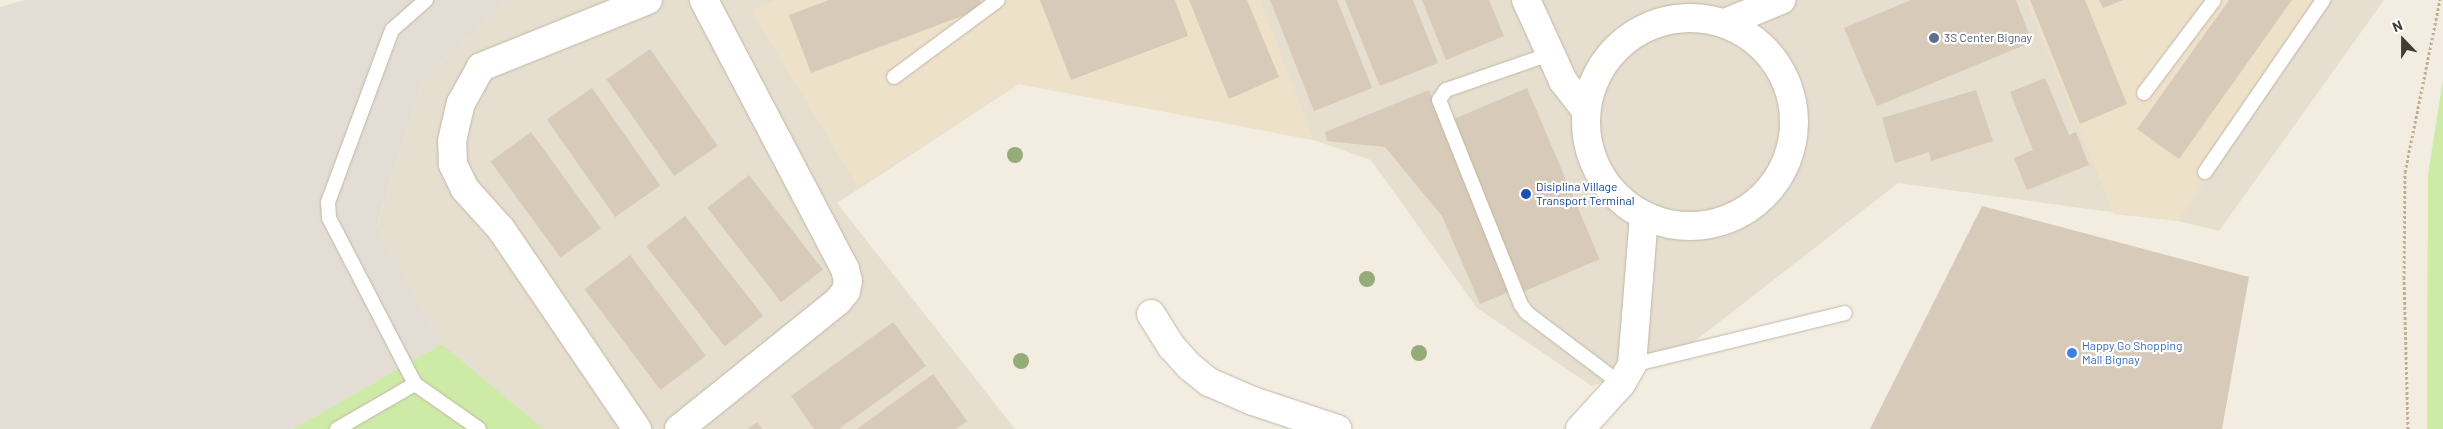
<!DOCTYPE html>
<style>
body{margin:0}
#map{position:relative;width:2443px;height:429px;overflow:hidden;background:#f2ece1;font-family:Barlow,sans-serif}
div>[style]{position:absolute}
.residential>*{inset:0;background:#e6dece}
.industrial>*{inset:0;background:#e3ddd6}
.education>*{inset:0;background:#ede1c9}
.green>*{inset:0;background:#cdeaa6}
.building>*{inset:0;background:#d7cab8;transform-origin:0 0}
.path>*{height:3px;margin-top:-1.5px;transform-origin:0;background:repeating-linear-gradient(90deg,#c1af93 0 2.5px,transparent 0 5px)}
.roads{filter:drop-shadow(0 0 1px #c0b7a6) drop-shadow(0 0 1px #c0b7a6)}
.lane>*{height:14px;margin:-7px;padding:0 7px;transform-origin:7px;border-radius:7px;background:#fff}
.street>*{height:28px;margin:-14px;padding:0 14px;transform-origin:14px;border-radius:14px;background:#fff}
.street>.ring{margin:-14px;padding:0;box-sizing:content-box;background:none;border:28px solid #fff;border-radius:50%}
.trees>*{width:16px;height:16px;margin:-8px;border-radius:50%;background:#93ac78}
.dots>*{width:14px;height:14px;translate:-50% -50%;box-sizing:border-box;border:2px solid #fff;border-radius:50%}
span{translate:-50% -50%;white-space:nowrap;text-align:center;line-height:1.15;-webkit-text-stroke:4.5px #fff;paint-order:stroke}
.service-label{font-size:12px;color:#4e5e75}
.left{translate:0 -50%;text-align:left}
.transit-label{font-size:12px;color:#164399}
.shop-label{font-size:12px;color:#366cbe}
.north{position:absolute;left:2378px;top:15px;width:50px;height:50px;-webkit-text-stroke:4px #fff;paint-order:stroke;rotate:338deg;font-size:14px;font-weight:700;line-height:20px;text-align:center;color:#433c31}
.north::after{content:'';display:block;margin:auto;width:18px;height:22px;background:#433c31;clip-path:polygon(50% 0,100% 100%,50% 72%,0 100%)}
</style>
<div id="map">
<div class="residential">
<i style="clip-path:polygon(507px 0,2384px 0,2219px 231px,2178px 221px,1898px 183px,1677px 355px,1592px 386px,1477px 308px,1371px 160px,1314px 140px,1019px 84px,837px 203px,1015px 429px,544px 429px,442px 344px,376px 229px,423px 80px)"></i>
</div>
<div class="industrial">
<i style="clip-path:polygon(25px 0,507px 0,423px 80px,376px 228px,442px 344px,293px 429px,0 429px,0 7px)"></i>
</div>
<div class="education">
<i style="clip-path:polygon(776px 0,1260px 0,1314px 140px,1019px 84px,858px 187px,751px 10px)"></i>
<i style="clip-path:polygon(2026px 0,2326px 0,2178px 221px,2114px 214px)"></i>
</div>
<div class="green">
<i style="clip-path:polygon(2443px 80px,2443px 429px,2427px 429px,2428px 174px)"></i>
<i style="clip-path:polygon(442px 344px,544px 429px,293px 429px)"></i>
</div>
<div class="building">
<i style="clip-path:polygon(829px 0,980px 0,983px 8px,811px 73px,789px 15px)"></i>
<i style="clip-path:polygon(1040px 0,1175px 0,1188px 36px,1071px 80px)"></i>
<i style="clip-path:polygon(1189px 0,1247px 0,1279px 77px,1229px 99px)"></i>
<i style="clip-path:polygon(1270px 0,1337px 0,1372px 88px,1314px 111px)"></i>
<i style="clip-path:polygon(1345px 0,1413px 0,1438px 63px,1380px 86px)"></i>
<i style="clip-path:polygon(1422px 0,1489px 0,1504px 36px,1446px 60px)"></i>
<i style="clip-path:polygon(1911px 0,2016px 0,2032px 42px,1877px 106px,1844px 28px)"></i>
<i style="clip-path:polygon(2030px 0,2085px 0,2127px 104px,2080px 124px)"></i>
<i style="clip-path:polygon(2099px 0,2123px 0,2103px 8px)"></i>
<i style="clip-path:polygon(2229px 0,2292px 0,2179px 159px,2137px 129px)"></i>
<i style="left:650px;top:49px;width:118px;height:53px;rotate:55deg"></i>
<i style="clip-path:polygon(2045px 78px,2069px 135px,2076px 132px,2089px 165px,2027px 190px,2014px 158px,2033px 150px,2010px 92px)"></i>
<i style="left:592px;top:88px;width:119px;height:55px;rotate:55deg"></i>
<i style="left:1527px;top:88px;width:186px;height:82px;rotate:67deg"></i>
<i style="clip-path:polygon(1429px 90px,1511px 291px,1480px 304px,1442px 216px,1385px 147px,1327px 141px,1325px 132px)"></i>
<i style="clip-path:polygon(1976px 90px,1993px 141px,1931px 161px,1929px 152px,1895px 163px,1882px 118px)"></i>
<i style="left:531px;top:132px;width:119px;height:50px;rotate:54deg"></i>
<i style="left:749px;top:175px;width:120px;height:53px;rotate:52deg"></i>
<i style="clip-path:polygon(1982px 206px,2249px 277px,2222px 429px,1870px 429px)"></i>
<i style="left:685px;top:216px;width:127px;height:49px;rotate:52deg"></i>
<i style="left:630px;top:255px;width:126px;height:57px;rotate:53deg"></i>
<i style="clip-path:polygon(893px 322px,926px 366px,839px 429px,814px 429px,791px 396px)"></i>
<i style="clip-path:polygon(933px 374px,967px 421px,956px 429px,857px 429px)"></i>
<i style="clip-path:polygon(757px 422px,762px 429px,748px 429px)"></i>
</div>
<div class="path">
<i style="left:2408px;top:429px;width:151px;rotate:-91.5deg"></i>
<i style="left:2404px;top:278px;width:106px;rotate:-89.5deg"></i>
<i style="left:2405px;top:172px;width:176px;rotate:-78.5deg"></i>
</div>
<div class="roads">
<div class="lane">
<i style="left:426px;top:0;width:45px;rotate:138.6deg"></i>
<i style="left:392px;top:30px;width:184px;rotate:110.4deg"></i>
<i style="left:328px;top:202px;width:16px;rotate:86deg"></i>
<i style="left:329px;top:218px;width:187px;rotate:62.6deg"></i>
<i style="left:415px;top:384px;width:78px;rotate:35.1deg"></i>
<i style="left:1550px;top:54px;width:110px;rotate:160.9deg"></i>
<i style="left:1446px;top:90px;width:12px;rotate:125deg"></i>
<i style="left:1439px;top:100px;width:221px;rotate:68.2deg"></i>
<i style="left:1521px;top:305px;width:10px;rotate:53deg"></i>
<i style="left:1527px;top:313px;width:118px;rotate:37.1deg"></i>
<i style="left:894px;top:77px;width:129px;rotate:-36.5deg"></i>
<i style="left:2144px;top:93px;width:116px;rotate:-53deg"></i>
<i style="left:2205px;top:172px;width:209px;rotate:-55.5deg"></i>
<i style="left:1632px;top:365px;width:219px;rotate:-13.7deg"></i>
<i style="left:337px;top:429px;width:90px;rotate:-30deg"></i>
</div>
<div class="street">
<i style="left:1526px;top:0;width:89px;rotate:65.4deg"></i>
<i style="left:1563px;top:81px;width:36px;rotate:52deg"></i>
<i class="ring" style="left:1586px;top:18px;width:180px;height:180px"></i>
<i style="left:1725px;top:23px;width:61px;rotate:-22.3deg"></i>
<i style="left:1151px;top:314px;width:39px;rotate:58deg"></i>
<i style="left:1172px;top:347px;width:25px;rotate:48deg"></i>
<i style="left:1189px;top:366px;width:26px;rotate:39deg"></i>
<i style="left:1209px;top:382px;width:48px;rotate:23.4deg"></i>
<i style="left:1253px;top:401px;width:89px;rotate:18.4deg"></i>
<i style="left:637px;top:429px;width:242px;rotate:-124.2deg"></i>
<i style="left:501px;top:229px;width:54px;rotate:-132deg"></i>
<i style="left:465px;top:189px;width:28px;rotate:-116deg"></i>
<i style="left:453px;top:164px;width:23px;rotate:-92deg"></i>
<i style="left:452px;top:141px;width:39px;rotate:-77deg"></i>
<i style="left:461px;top:103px;width:41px;rotate:-60.9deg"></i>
<i style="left:481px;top:67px;width:180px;rotate:-21.9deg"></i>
<i style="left:679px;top:429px;width:204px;rotate:-38.8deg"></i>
<i style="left:838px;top:301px;width:13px;rotate:-51deg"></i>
<i style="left:846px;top:291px;width:10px;rotate:-79deg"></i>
<i style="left:848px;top:281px;width:12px;rotate:-104deg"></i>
<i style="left:845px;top:269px;width:304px;rotate:-117.7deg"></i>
<i style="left:1580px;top:429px;width:61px;rotate:-47.7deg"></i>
<i style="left:1621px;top:384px;width:22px;rotate:-60deg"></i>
<i style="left:1632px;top:365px;width:150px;rotate:-85.4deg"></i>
</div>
</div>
<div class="trees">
<i style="left:1015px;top:155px"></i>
<i style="left:1367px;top:279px"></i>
<i style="left:1419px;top:353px"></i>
<i style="left:1021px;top:361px"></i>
</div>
<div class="dots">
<i style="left:1934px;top:38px;background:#5c6f8a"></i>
<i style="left:1526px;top:194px;background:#1a4fb4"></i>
<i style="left:2072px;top:353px;background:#3f7fe0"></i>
</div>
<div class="service-label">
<span class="left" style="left:1944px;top:38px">3S Center Bignay</span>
</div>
<div class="transit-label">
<span class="left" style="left:1536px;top:194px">Disiplina Village<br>Transport Terminal</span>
</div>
<div class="shop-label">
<span class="left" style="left:2082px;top:353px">Happy Go Shopping<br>Mall Bignay</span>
</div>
<div class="north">N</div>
</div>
